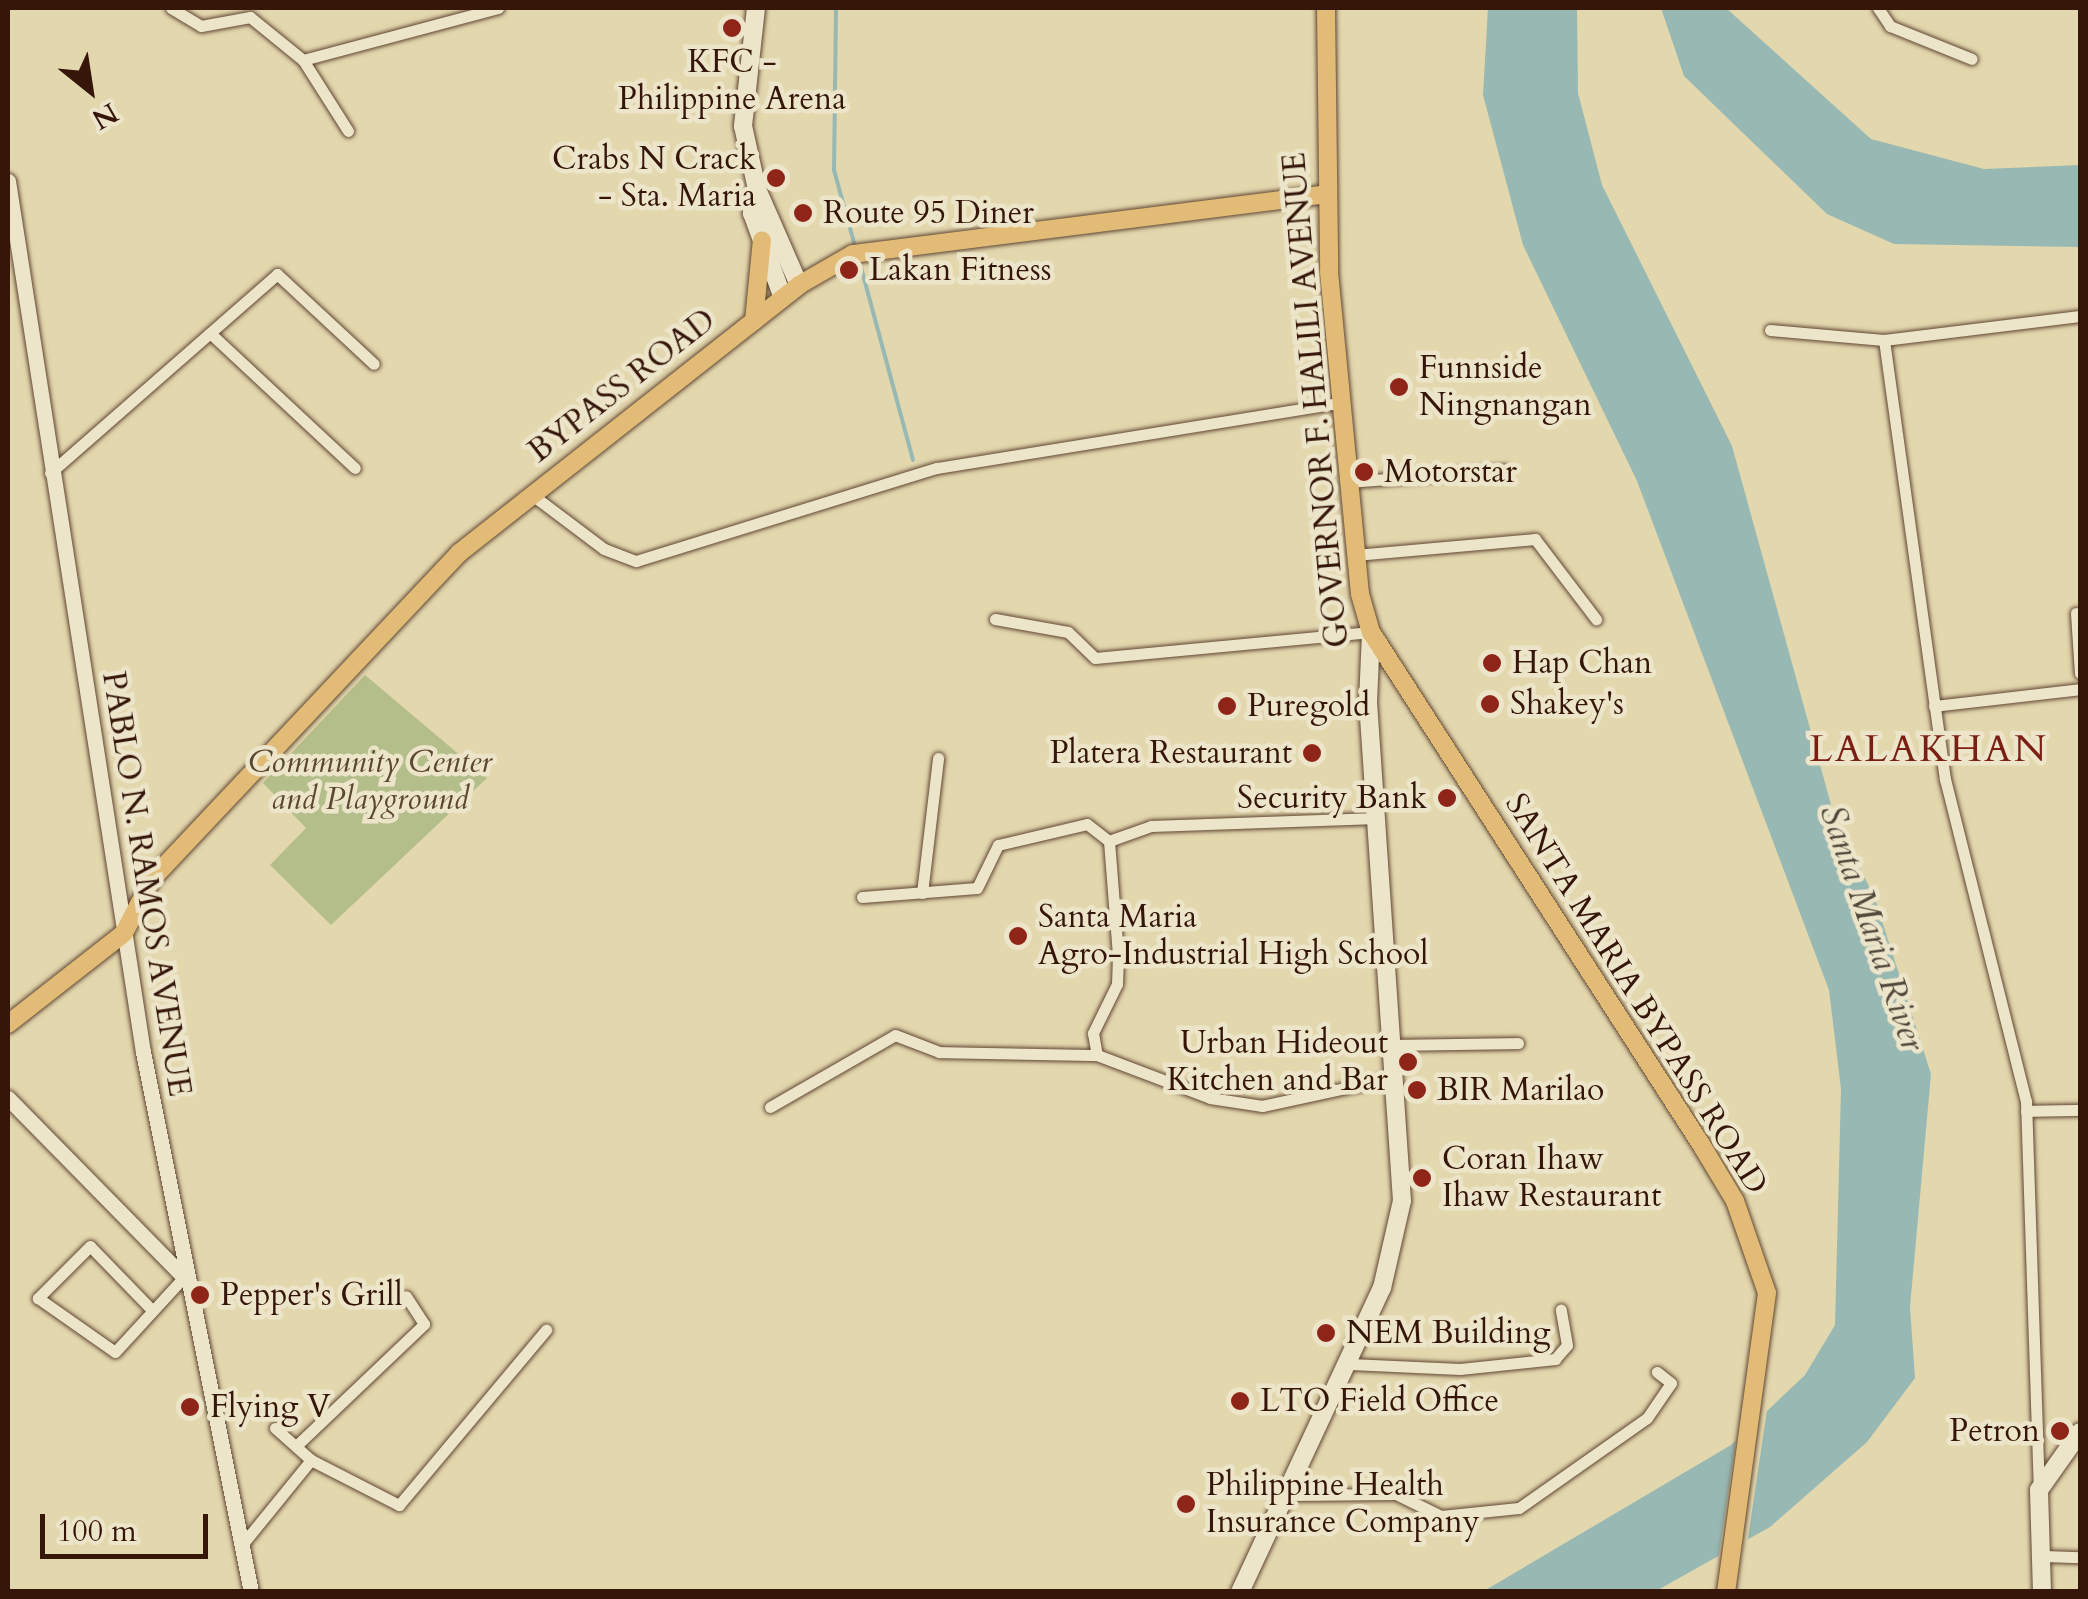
<!DOCTYPE html>
<style>
body{margin:0}
#map{position:relative;width:2088px;height:1599px;overflow:hidden;background:#e3d7ae;font-family:Cardo,serif}
div>[style]{position:absolute}
.green>*{inset:0;background:#b3be8b}
.water>*{inset:0;background:#97b8b3}
.pier>*{inset:0;background:#e3d7ae}
.stream>*{height:4px;margin:-2px;padding:0 2px;transform-origin:2px;border-radius:2px;background:#97b8b3}
.roads{filter:drop-shadow(0 0 2px #604632) drop-shadow(0 0 2px #604632)}
.minor>*{height:11px;margin:-5.5px;padding:0 5.5px;transform-origin:5.5px;border-radius:5.5px;background:#ede5ca}
.tertiary>*{height:15px;margin:-7.5px;padding:0 7.5px;transform-origin:7.5px;border-radius:7.5px;background:#ede5ca}
.secondary>*{height:18px;margin:-9px;padding:0 9px;transform-origin:9px;border-radius:9px;background:#ede5ca}
.primary>*{height:18px;margin:-9px;padding:0 9px;transform-origin:9px;border-radius:9px;background:#e2bc77}
.dots>*{width:28px;height:28px;translate:-50% -50%;box-sizing:border-box;border:5px solid #ede5ca;border-radius:50%}
span{translate:-50% -50%;white-space:nowrap;text-align:center;line-height:1.15;-webkit-text-stroke:9px #ede5ca;paint-order:stroke}
.poi-label{font-size:32px;color:#351608}
.right{translate:-100% -50%;text-align:right}
.left{translate:0 -50%;text-align:left}
.street-label{font-size:32px;color:#351608}
.park-label{font-size:32px;color:#5b482f;font-style:italic}
.water-label{font-size:35px;color:#52473b;font-style:italic}
.quarter-label{font-size:38px;color:#7a1f14;letter-spacing:2.5px}
.frame{position:absolute;inset:0;border:10px solid #351608;pointer-events:none}
.north{position:absolute;left:40px;top:40px;width:100px;height:100px;-webkit-text-stroke:8px #ede5ca;paint-order:stroke;rotate:150deg;font-size:28px;font-weight:700;line-height:40px;text-align:center;color:#351608}
.north::after{content:'';display:block;margin:auto;width:35px;height:45px;background:#351608;clip-path:polygon(50% 0,100% 100%,50% 72%,0 100%)}
.scale{position:absolute;left:40px;top:1514px;width:168px;height:45px;box-sizing:border-box;border:5px solid #351608;border-top:0;padding-left:12px;font-size:30px;line-height:35px;white-space:nowrap;color:#351608;-webkit-text-stroke:8px #ede5ca;paint-order:stroke}
</style>
<div id="map">
<div class="green">
<i style="clip-path:polygon(365px 675px,487px 778px,331px 925px,270px 865px,306px 828px,263px 783px)"></i>
</div>
<div class="water">
<i style="clip-path:polygon(1488px 8px,1577px 8px,1578px 93px,1602px 185px,1732px 446px,1835px 819px,1874px 896px,1931px 1074px,1910px 1307px,1915px 1378px,1867px 1442px,1770px 1527px,1656px 1591px,1484px 1591px,1731px 1445px,1805px 1375px,1835px 1325px,1841px 1089px,1829px 990px,1637px 481px,1523px 245px,1483px 95px)"></i>
<i style="clip-path:polygon(1661px 8px,1726px 8px,1871px 139px,1984px 169px,2080px 165px,2080px 247px,1894px 244px,1827px 214px,1684px 76px)"></i>
</div>
<div class="pier">
<i style="clip-path:polygon(1768px 1403px,1747px 1545px,1718px 1561px,1737px 1432px)"></i>
</div>
<div class="stream">
<i style="left:836px;top:8px;width:162px;rotate:90.7deg"></i>
<i style="left:834px;top:170px;width:79px;rotate:74.6deg"></i>
<i style="left:859px;top:260px;width:207px;rotate:74.9deg"></i>
</div>
<div class="roads">
<div class="minor">
<i style="left:171px;top:8px;width:35px;rotate:31deg"></i>
<i style="left:201px;top:26px;width:50px;rotate:-10.4deg"></i>
<i style="left:250px;top:17px;width:68px;rotate:39.1deg"></i>
<i style="left:303px;top:60px;width:84px;rotate:57.6deg"></i>
<i style="left:1878px;top:8px;width:22px;rotate:56deg"></i>
<i style="left:1890px;top:26px;width:88px;rotate:21.9deg"></i>
<i style="left:303px;top:60px;width:202px;rotate:-14.9deg"></i>
<i style="left:1770px;top:330px;width:114px;rotate:5deg"></i>
<i style="left:1884px;top:340px;width:197px;rotate:-7deg"></i>
<i style="left:210px;top:333px;width:198px;rotate:43deg"></i>
<i style="left:1884px;top:340px;width:443px;rotate:82.1deg"></i>
<i style="left:1945px;top:779px;width:332px;rotate:75.9deg"></i>
<i style="left:2026px;top:1101px;width:389px;rotate:88.1deg"></i>
<i style="left:50px;top:473px;width:302px;rotate:-41.2deg"></i>
<i style="left:277px;top:274px;width:132px;rotate:42.9deg"></i>
<i style="left:1348px;top:482px;width:157px;rotate:-4.4deg"></i>
<i style="left:531px;top:494px;width:91px;rotate:37deg"></i>
<i style="left:604px;top:549px;width:34px;rotate:21deg"></i>
<i style="left:636px;top:561px;width:315px;rotate:-17.2deg"></i>
<i style="left:937px;top:468px;width:408px;rotate:-9.2deg"></i>
<i style="left:1355px;top:555px;width:181px;rotate:-5.1deg"></i>
<i style="left:1535px;top:539px;width:101px;rotate:52.7deg"></i>
<i style="left:2076px;top:613px;width:60px;rotate:86.2deg"></i>
<i style="left:995px;top:619px;width:74px;rotate:10.1deg"></i>
<i style="left:1068px;top:632px;width:37px;rotate:44deg"></i>
<i style="left:1095px;top:658px;width:277px;rotate:-5.4deg"></i>
<i style="left:1934px;top:706px;width:147px;rotate:-6.6deg"></i>
<i style="left:1109px;top:841px;width:45px;rotate:-19.7deg"></i>
<i style="left:1151px;top:826px;width:226px;rotate:-2deg"></i>
<i style="left:922px;top:893px;width:136px;rotate:-83.2deg"></i>
<i style="left:862px;top:897px;width:115px;rotate:-4.5deg"></i>
<i style="left:977px;top:888px;width:48px;rotate:-64deg"></i>
<i style="left:998px;top:845px;width:91px;rotate:-13.3deg"></i>
<i style="left:1087px;top:824px;width:28px;rotate:38deg"></i>
<i style="left:1109px;top:841px;width:115px;rotate:85.5deg"></i>
<i style="left:1118px;top:956px;width:28px;rotate:92deg"></i>
<i style="left:1117px;top:984px;width:55px;rotate:116.1deg"></i>
<i style="left:1093px;top:1033px;width:22px;rotate:80deg"></i>
<i style="left:1097px;top:1055px;width:121px;rotate:20.8deg"></i>
<i style="left:1210px;top:1098px;width:53px;rotate:8.7deg"></i>
<i style="left:1262px;top:1106px;width:137px;rotate:-12.2deg"></i>
<i style="left:1395px;top:1045px;width:123px;rotate:-0.9deg"></i>
<i style="left:770px;top:1107px;width:144px;rotate:-29.9deg"></i>
<i style="left:895px;top:1035px;width:47px;rotate:21.1deg"></i>
<i style="left:939px;top:1052px;width:158px;rotate:1.1deg"></i>
<i style="left:2026px;top:1111px;width:54px;rotate:-1.1deg"></i>
<i style="left:150px;top:1308px;width:86px;rotate:-134.1deg"></i>
<i style="left:90px;top:1246px;width:74px;rotate:135deg"></i>
<i style="left:38px;top:1298px;width:94px;rotate:35deg"></i>
<i style="left:115px;top:1352px;width:100px;rotate:-47.4deg"></i>
<i style="left:1350px;top:1364px;width:110px;rotate:2.6deg"></i>
<i style="left:1460px;top:1369px;width:96px;rotate:-6deg"></i>
<i style="left:1555px;top:1359px;width:18px;rotate:-49deg"></i>
<i style="left:1567px;top:1345px;width:36px;rotate:-100deg"></i>
<i style="left:275px;top:1428px;width:48px;rotate:41.6deg"></i>
<i style="left:296px;top:1446px;width:177px;rotate:-43.6deg"></i>
<i style="left:424px;top:1324px;width:33px;rotate:-123deg"></i>
<i style="left:1287px;top:1495px;width:109px;rotate:-0.5deg"></i>
<i style="left:1396px;top:1494px;width:50px;rotate:26.1deg"></i>
<i style="left:1441px;top:1516px;width:78px;rotate:-5.9deg"></i>
<i style="left:1519px;top:1508px;width:156px;rotate:-35.1deg"></i>
<i style="left:1647px;top:1418px;width:42px;rotate:-55.6deg"></i>
<i style="left:1671px;top:1383px;width:18px;rotate:-142deg"></i>
<i style="left:241px;top:1546px;width:111px;rotate:-50.9deg"></i>
<i style="left:311px;top:1460px;width:99px;rotate:27.1deg"></i>
<i style="left:399px;top:1505px;width:229px;rotate:-50deg"></i>
<i style="left:2044px;top:1556px;width:36px;rotate:2deg"></i>
</div>
<div class="tertiary">
<i style="left:8px;top:181px;width:881px;rotate:81.19deg"></i>
<i style="left:143px;top:1052px;width:551px;rotate:78.69deg"></i>
<i style="left:8px;top:1098px;width:250px;rotate:45.5deg"></i>
</div>
<div class="secondary">
<i style="left:756px;top:8px;width:119px;rotate:96.3deg"></i>
<i style="left:743px;top:126px;width:65px;rotate:77.5deg"></i>
<i style="left:757px;top:189px;width:25px;rotate:102deg"></i>
<i style="left:752px;top:213px;width:90px;rotate:70deg"></i>
<i style="left:757px;top:189px;width:105px;rotate:66.4deg"></i>
<i style="left:1240px;top:1592px;width:336px;rotate:-65deg"></i>
<i style="left:1382px;top:1288px;width:89px;rotate:-77.1deg"></i>
<i style="left:1402px;top:1201px;width:500px;rotate:-93.9deg"></i>
<i style="left:1368px;top:702px;width:70px;rotate:-87.5deg"></i>
<i style="left:2042px;top:1592px;width:102px;rotate:-91.7deg"></i>
<i style="left:2039px;top:1490px;width:71px;rotate:-54.7deg"></i>
</div>
<div class="primary">
<i style="left:1326px;top:8px;width:264px;rotate:89.3deg"></i>
<i style="left:1329px;top:272px;width:323px;rotate:84.5deg"></i>
<i style="left:1360px;top:594px;width:40px;rotate:74deg"></i>
<i style="left:1371px;top:632px;width:611px;rotate:57.22deg"></i>
<i style="left:1702px;top:1146px;width:64px;rotate:59deg"></i>
<i style="left:1735px;top:1201px;width:97px;rotate:70.8deg"></i>
<i style="left:1767px;top:1293px;width:302px;rotate:97.8deg"></i>
<i style="left:754px;top:321px;width:81px;rotate:-84.4deg"></i>
<i style="left:8px;top:1024px;width:147px;rotate:-38.1deg"></i>
<i style="left:124px;top:933px;width:61px;rotate:-62.6deg"></i>
<i style="left:152px;top:879px;width:448px;rotate:-46.7deg"></i>
<i style="left:459px;top:553px;width:433px;rotate:-38.2deg"></i>
<i style="left:799px;top:285px;width:62px;rotate:-29.9deg"></i>
<i style="left:853px;top:254px;width:477px;rotate:-7.2deg"></i>
</div>
</div>
<div class="dots">
<i style="left:732px;top:28px;background:#8f2418"></i>
<i style="left:776px;top:178px;background:#8f2418"></i>
<i style="left:803px;top:213px;background:#8f2418"></i>
<i style="left:849px;top:270px;background:#8f2418"></i>
<i style="left:1399px;top:387px;background:#8f2418"></i>
<i style="left:1364px;top:472px;background:#8f2418"></i>
<i style="left:1492px;top:663px;background:#8f2418"></i>
<i style="left:1490px;top:704px;background:#8f2418"></i>
<i style="left:1227px;top:706px;background:#8f2418"></i>
<i style="left:1312px;top:753px;background:#8f2418"></i>
<i style="left:1447px;top:798px;background:#8f2418"></i>
<i style="left:1018px;top:936px;background:#8f2418"></i>
<i style="left:1408px;top:1062px;background:#8f2418"></i>
<i style="left:1417px;top:1090px;background:#8f2418"></i>
<i style="left:1422px;top:1178px;background:#8f2418"></i>
<i style="left:200px;top:1295px;background:#8f2418"></i>
<i style="left:1326px;top:1333px;background:#8f2418"></i>
<i style="left:1240px;top:1401px;background:#8f2418"></i>
<i style="left:190px;top:1407px;background:#8f2418"></i>
<i style="left:2060px;top:1431px;background:#8f2418"></i>
<i style="left:1186px;top:1504px;background:#8f2418"></i>
</div>
<div class="poi-label">
<span style="left:732px;top:81px">KFC -<br>Philippine Arena</span>
<span class="right" style="left:756px;top:178px">Crabs N Crack<br>- Sta. Maria</span>
<span class="left" style="left:823px;top:213px">Route 95 Diner</span>
<span class="left" style="left:869px;top:270px">Lakan Fitness</span>
<span class="left" style="left:1419px;top:387px">Funnside<br>Ningnangan</span>
<span class="left" style="left:1384px;top:472px">Motorstar</span>
<span class="left" style="left:1512px;top:663px">Hap Chan</span>
<span class="left" style="left:1510px;top:704px">Shakey's</span>
<span class="left" style="left:1247px;top:706px">Puregold</span>
<span class="right" style="left:1292px;top:753px">Platera Restaurant</span>
<span class="right" style="left:1427px;top:798px">Security Bank</span>
<span class="left" style="left:1038px;top:936px">Santa Maria<br>Agro-Industrial High School</span>
<span class="right" style="left:1388px;top:1062px">Urban Hideout<br>Kitchen and Bar</span>
<span class="left" style="left:1437px;top:1090px">BIR Marilao</span>
<span class="left" style="left:1442px;top:1178px">Coran Ihaw<br>Ihaw Restaurant</span>
<span class="left" style="left:220px;top:1295px">Pepper's Grill</span>
<span class="left" style="left:1346px;top:1333px">NEM Building</span>
<span class="left" style="left:1260px;top:1401px">LTO Field Office</span>
<span class="left" style="left:210px;top:1407px">Flying V</span>
<span class="right" style="left:2040px;top:1431px">Petron</span>
<span class="left" style="left:1206px;top:1504px">Philippine Health<br>Insurance Company</span>
</div>
<div class="street-label">
<span style="left:622px;top:386px;rotate:-38deg">BYPASS ROAD</span>
<span style="left:1316px;top:400px;rotate:-95deg">GOVERNOR F. HALILI AVENUE</span>
<span style="left:146px;top:884px;rotate:81deg">PABLO N. RAMOS AVENUE</span>
<span style="left:1636px;top:994px;rotate:58deg">SANTA MARIA BYPASS ROAD</span>
</div>
<div class="park-label">
<span style="left:370px;top:781px">Community Center<br>and Playground</span>
</div>
<div class="water-label">
<span style="left:1872px;top:928px;rotate:71deg">Santa Maria River</span>
</div>
<div class="quarter-label">
<span style="left:1929px;top:750px">LALAKHAN</span>
</div>
<div class="frame"></div>
<div class="north">N</div>
<div class="scale">100 m</div>
</div>
